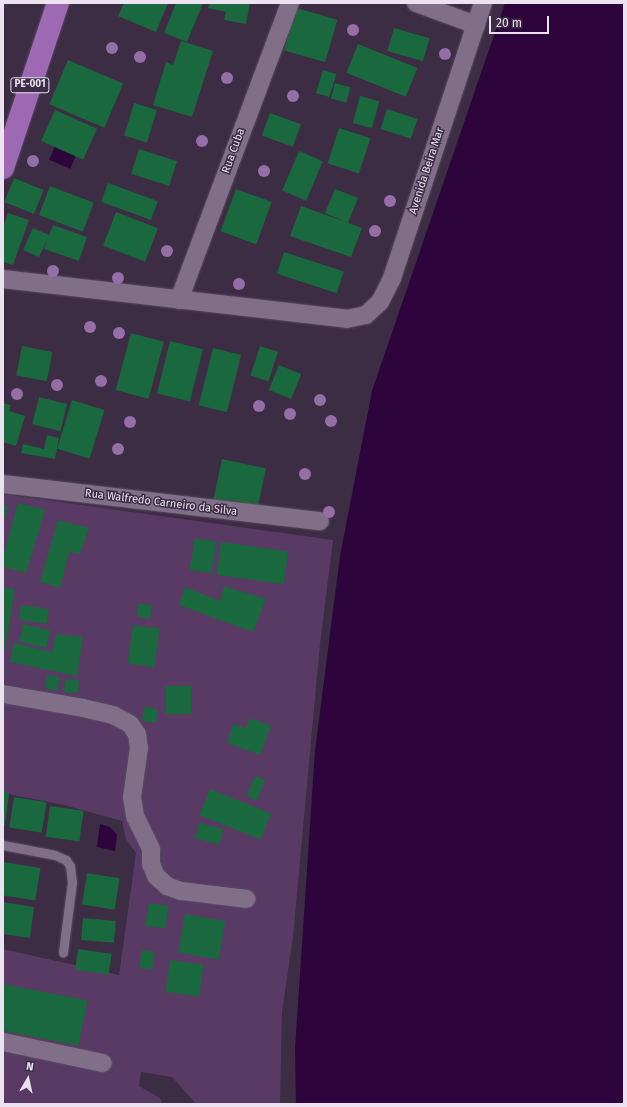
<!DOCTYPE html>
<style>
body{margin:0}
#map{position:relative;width:627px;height:1107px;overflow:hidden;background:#3c2c44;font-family:"Fira Sans",sans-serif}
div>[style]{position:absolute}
.green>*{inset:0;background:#583a65}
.water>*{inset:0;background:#2d043c;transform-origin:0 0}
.building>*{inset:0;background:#1a683d;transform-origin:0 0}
.roads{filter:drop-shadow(0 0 1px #574a5e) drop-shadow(0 0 1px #574a5e)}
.lane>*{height:9px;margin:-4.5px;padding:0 4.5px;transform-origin:4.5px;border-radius:4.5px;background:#816f8a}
.street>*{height:18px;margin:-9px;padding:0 9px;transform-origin:9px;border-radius:9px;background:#816f8a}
.primary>*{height:22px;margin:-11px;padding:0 11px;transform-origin:11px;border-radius:11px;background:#9d69b3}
.trees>*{width:12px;height:12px;margin:-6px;border-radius:50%;background:#956ea8}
span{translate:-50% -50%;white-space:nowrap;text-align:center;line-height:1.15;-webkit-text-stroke:3px #3c2c44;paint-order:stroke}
.shield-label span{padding:1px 3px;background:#3c2c44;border:1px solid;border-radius:3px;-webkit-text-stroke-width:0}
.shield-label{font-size:10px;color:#ece2f2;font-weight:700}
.street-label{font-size:11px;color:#ece2f2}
.frame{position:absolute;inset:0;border:4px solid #ece2f2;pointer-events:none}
.north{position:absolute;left:8px;top:1059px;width:40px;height:40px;-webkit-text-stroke:3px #3c2c44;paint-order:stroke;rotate:9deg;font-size:11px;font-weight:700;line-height:16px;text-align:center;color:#ece2f2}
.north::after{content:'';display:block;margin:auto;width:14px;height:18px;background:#ece2f2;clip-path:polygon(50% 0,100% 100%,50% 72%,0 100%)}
.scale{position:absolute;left:489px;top:16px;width:60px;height:18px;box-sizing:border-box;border:2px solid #ece2f2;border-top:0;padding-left:5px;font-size:12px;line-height:14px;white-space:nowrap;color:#ece2f2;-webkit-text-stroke:3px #3c2c44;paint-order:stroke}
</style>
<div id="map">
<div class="green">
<i style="clip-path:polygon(3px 494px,333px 540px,320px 644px,293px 937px,282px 1012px,280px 1104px,196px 1104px,172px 1077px,141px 1072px,139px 1086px,160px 1098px,162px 1104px,3px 1104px,3px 949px,119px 975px,136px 853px,126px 839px,122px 821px,64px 805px,3px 793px)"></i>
</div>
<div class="water">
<i style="clip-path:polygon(505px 3px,624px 3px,624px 1104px,296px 1104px,295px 1049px,315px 751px,340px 556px,372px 391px)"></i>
<i style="left:55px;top:146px;width:23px;height:15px;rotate:23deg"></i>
<i style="clip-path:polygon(100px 824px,110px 827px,117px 835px,115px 851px,97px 847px)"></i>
</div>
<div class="building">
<i style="clip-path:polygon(124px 3px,168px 3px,156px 32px,118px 16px)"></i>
<i style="clip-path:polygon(176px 3px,203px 3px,187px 42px,164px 33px)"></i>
<i style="clip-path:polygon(209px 3px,250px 3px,246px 24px,224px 20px,226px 12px,208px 8px)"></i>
<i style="left:296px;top:8px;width:43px;height:44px;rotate:16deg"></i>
<i style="left:394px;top:28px;width:37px;height:24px;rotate:16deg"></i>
<i style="clip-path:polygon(181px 41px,213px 51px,192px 117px,153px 105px,166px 62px,173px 65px)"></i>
<i style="left:358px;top:44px;width:64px;height:31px;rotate:22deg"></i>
<i style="left:68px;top:60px;width:60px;height:48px;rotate:23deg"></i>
<i style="left:323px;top:70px;width:14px;height:24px;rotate:17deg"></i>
<i style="left:335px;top:83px;width:16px;height:16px;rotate:15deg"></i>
<i style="left:360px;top:96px;width:20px;height:28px;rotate:15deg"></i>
<i style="left:134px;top:103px;width:24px;height:34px;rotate:17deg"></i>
<i style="left:387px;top:109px;width:32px;height:21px;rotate:18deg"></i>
<i style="left:55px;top:110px;width:46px;height:34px;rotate:24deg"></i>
<i style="left:270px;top:113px;width:33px;height:24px;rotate:20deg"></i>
<i style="left:339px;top:128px;width:33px;height:37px;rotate:18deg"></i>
<i style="left:139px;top:149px;width:40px;height:26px;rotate:18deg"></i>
<i style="left:299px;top:151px;width:26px;height:43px;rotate:23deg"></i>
<i style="left:14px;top:178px;width:32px;height:26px;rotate:22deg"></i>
<i style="left:108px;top:183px;width:53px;height:20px;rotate:20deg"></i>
<i style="left:50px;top:186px;width:47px;height:31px;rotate:21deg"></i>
<i style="left:236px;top:189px;width:38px;height:45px;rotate:20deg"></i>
<i style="clip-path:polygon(335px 189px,358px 198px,348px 223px,362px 228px,351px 257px,290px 236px,301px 206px,346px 222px,325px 213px)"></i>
<i style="left:116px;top:212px;width:45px;height:36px;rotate:21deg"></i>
<i style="clip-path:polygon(8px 213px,29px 220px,13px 265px,3px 262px,3px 227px)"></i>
<i style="clip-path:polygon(53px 225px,87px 237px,79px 261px,44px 249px,47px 240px,39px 257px,23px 250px,33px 228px,49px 235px)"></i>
<i style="left:284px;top:252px;width:63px;height:23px;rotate:18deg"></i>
<i style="left:131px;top:333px;width:34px;height:59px;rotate:15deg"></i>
<i style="left:170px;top:341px;width:34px;height:54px;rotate:14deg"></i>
<i style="left:22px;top:346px;width:31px;height:30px;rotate:11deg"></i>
<i style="left:260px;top:346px;width:19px;height:31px;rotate:18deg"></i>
<i style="left:213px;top:348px;width:29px;height:59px;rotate:14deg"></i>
<i style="left:279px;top:365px;width:24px;height:27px;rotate:22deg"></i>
<i style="left:39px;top:397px;width:29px;height:28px;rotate:14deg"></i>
<i style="left:72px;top:400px;width:34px;height:51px;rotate:17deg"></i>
<i style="clip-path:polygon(3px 403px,11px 405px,9px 411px,25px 416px,16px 446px,3px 442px)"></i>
<i style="clip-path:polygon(47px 435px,59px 438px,55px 459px,21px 453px,23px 444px,44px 449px)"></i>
<i style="left:222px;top:459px;width:45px;height:43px;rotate:12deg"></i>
<i style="clip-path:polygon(18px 503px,45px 510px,26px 573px,3px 567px,3px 557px)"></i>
<i style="clip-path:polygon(3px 505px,8px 506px,3px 523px)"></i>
<i style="clip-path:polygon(58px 520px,89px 528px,80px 554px,61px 550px,69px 552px,60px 588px,40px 582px)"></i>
<i style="left:195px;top:538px;width:22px;height:32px;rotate:10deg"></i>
<i style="left:221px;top:542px;width:68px;height:33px;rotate:8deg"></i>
<i style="clip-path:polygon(224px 586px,266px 599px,253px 632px,179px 605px,185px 587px,220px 601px)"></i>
<i style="clip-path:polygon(3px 588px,15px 589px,4px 653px,3px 653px)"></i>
<i style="clip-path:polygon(137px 604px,152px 605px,150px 619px,138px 617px)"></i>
<i style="left:21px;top:605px;width:28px;height:15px;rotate:8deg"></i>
<i style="left:23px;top:624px;width:28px;height:18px;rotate:13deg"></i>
<i style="left:133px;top:625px;width:27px;height:39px;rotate:8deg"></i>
<i style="clip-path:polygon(56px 634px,83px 637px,77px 676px,10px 662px,14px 643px,52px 652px)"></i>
<i style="left:47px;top:675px;width:13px;height:14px;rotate:9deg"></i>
<i style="left:65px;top:679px;width:14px;height:13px;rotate:4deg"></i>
<i style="left:166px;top:686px;width:25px;height:28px"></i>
<i style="left:144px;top:707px;width:14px;height:14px;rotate:8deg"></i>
<i style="clip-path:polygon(250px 718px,271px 726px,260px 755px,227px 743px,233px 724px,246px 728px)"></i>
<i style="left:255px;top:776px;width:11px;height:22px;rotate:22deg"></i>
<i style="left:210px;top:789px;width:66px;height:28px;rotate:22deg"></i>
<i style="clip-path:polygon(3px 792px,9px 793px,5px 825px,3px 825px)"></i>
<i style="left:14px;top:797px;width:33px;height:31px;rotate:9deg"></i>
<i style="left:50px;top:806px;width:34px;height:31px;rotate:8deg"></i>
<i style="left:199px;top:823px;width:25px;height:16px;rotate:14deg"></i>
<i style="left:3px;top:862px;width:38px;height:33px;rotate:9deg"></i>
<i style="left:87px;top:873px;width:33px;height:32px;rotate:9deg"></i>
<i style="clip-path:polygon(3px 902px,34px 907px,30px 938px,3px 934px)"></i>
<i style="left:149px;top:903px;width:20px;height:23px;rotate:9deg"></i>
<i style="left:185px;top:914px;width:41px;height:39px;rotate:10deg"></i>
<i style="left:83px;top:918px;width:33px;height:22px;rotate:5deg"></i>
<i style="left:78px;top:949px;width:34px;height:21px;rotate:8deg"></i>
<i style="left:142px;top:950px;width:13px;height:18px;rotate:9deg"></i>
<i style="left:170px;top:960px;width:34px;height:32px;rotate:8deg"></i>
<i style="left:3px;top:984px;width:86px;height:46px;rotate:11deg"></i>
</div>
<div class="roads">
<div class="lane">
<i style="left:3px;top:845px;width:53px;rotate:10.9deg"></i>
<i style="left:55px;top:855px;width:12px;rotate:24deg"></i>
<i style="left:66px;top:860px;width:7px;rotate:56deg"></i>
<i style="left:70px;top:866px;width:16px;rotate:83deg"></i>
<i style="left:72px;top:882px;width:71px;rotate:97.3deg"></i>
</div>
<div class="street">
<i style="left:416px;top:3px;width:64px;rotate:20.1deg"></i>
<i style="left:3px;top:279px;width:346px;rotate:6.6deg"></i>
<i style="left:347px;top:319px;width:19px;rotate:-12deg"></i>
<i style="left:366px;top:315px;width:19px;rotate:-43deg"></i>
<i style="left:380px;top:302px;width:27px;rotate:-63deg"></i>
<i style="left:392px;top:278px;width:290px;rotate:-71.7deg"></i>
<i style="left:179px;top:300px;width:317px;rotate:-69.5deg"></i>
<i style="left:3px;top:484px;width:319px;rotate:6.7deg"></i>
<i style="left:3px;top:694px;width:81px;rotate:9.9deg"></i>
<i style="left:83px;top:708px;width:31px;rotate:13deg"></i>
<i style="left:113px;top:715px;width:19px;rotate:28deg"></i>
<i style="left:130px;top:724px;width:12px;rotate:55deg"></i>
<i style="left:137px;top:734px;width:14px;rotate:82deg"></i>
<i style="left:139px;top:748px;width:49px;rotate:98.1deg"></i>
<i style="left:132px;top:797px;width:19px;rotate:81deg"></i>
<i style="left:135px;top:816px;width:37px;rotate:64deg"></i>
<i style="left:151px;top:849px;width:15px;rotate:90deg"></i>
<i style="left:151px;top:864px;width:13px;rotate:67deg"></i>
<i style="left:156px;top:876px;width:15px;rotate:42deg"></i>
<i style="left:167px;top:886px;width:15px;rotate:20deg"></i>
<i style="left:181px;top:891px;width:66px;rotate:6.9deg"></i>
<i style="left:3px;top:1042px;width:102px;rotate:11.9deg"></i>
</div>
<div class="primary">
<i style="left:3px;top:168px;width:174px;rotate:-71.6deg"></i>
</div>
</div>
<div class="trees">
<i style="left:353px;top:30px"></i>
<i style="left:112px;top:48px"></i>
<i style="left:445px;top:54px"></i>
<i style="left:140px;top:57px"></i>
<i style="left:227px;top:78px"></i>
<i style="left:293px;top:96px"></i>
<i style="left:202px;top:141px"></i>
<i style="left:33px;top:161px"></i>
<i style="left:264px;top:171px"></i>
<i style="left:390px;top:201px"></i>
<i style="left:375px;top:231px"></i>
<i style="left:167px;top:251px"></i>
<i style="left:53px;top:271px"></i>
<i style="left:118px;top:278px"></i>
<i style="left:239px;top:284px"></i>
<i style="left:90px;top:327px"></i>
<i style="left:119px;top:333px"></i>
<i style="left:101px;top:381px"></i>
<i style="left:57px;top:385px"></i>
<i style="left:17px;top:394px"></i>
<i style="left:320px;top:400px"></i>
<i style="left:259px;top:406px"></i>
<i style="left:290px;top:414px"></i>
<i style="left:331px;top:421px"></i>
<i style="left:130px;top:422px"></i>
<i style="left:118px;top:449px"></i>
<i style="left:305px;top:474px"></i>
<i style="left:329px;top:512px"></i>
</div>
<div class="shield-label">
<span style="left:30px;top:85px">PE-001</span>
</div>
<div class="street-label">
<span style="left:234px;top:151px;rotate:-70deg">Rua Cuba</span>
<span style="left:427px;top:171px;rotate:-72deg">Avenida Beira Mar</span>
<span style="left:161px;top:503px;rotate:7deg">Rua Walfredo Carneiro da Silva</span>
</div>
<div class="frame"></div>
<div class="north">N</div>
<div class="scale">20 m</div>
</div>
